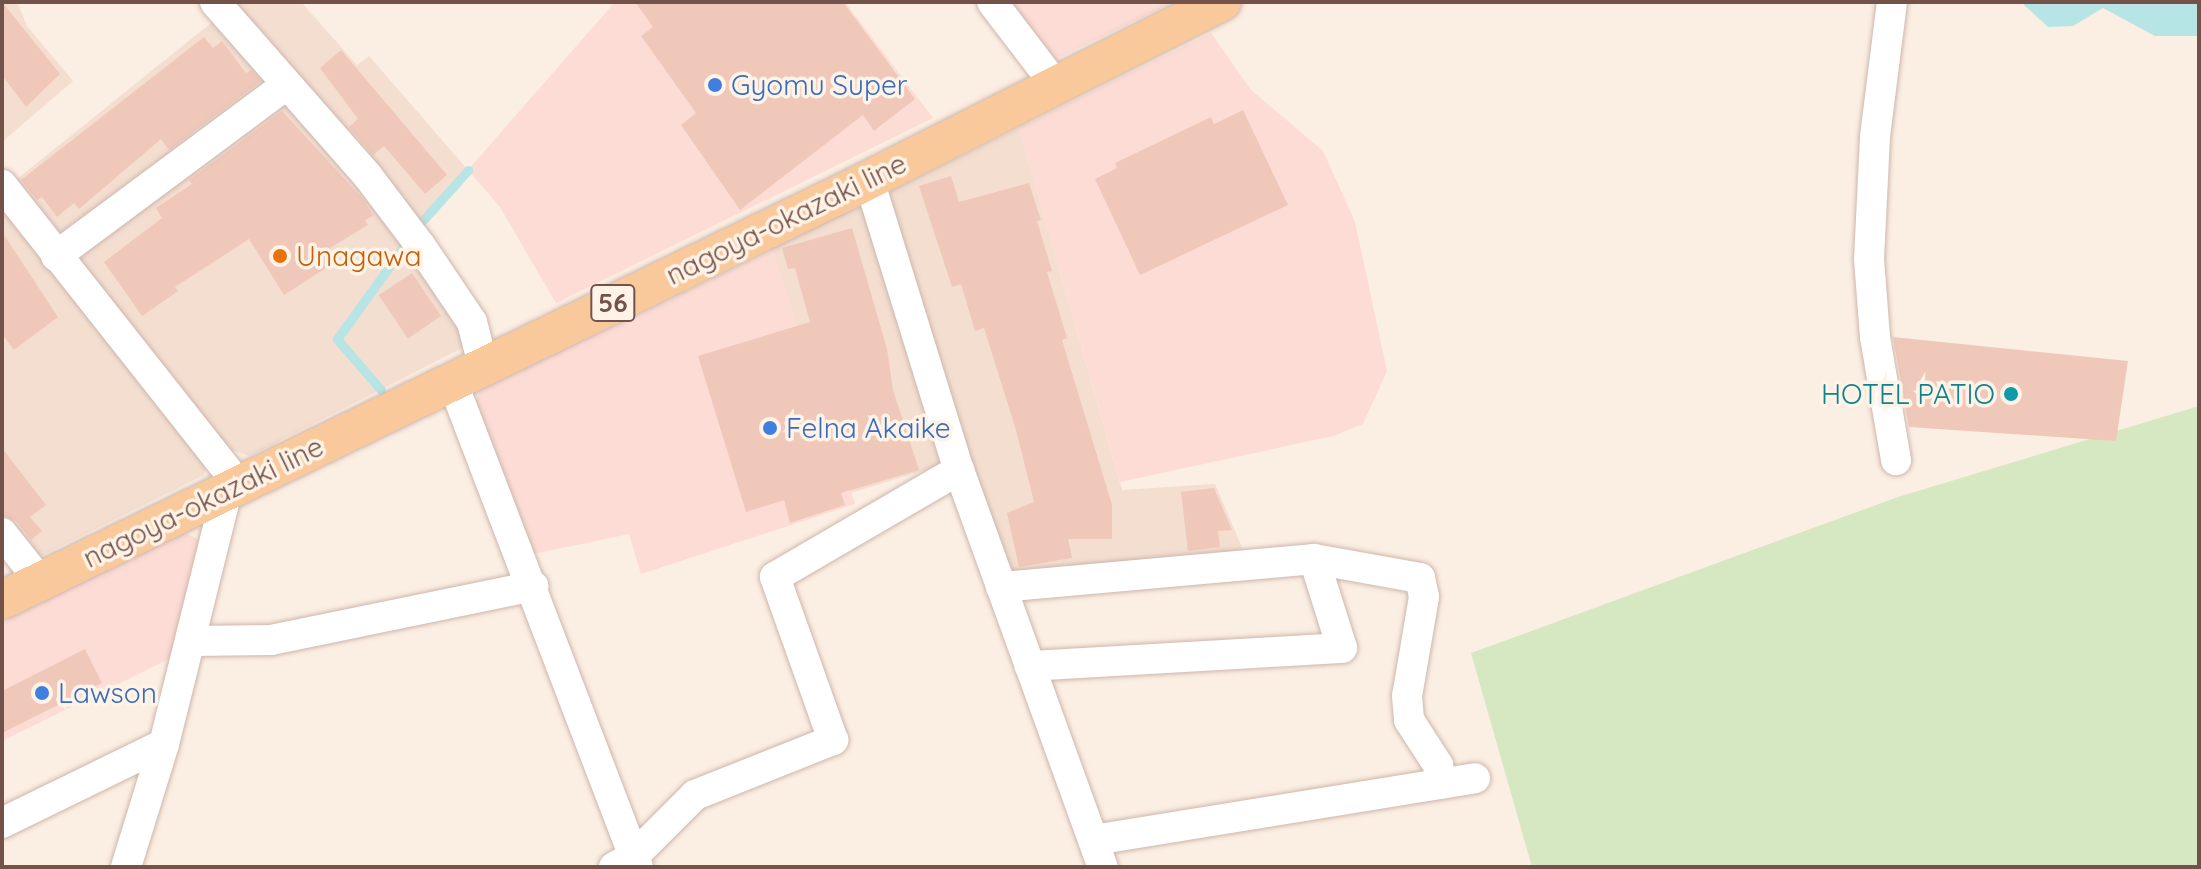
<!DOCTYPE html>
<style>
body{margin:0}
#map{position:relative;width:2201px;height:869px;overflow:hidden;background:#fbeee2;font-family:Quicksand,sans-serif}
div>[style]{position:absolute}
.residential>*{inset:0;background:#f3ded0;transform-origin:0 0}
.commercial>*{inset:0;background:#fcdcd5}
.green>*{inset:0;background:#d6e8c1}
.water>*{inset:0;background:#b7e4e4}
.stream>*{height:9px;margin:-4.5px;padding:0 4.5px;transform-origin:4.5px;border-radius:4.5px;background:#b7e4e4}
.building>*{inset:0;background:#f0c8ba;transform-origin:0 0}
.roads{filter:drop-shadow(0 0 2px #ceb6ac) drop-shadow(0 0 2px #ceb6ac)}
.minor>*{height:30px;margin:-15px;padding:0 15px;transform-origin:15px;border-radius:15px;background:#fff}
.major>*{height:38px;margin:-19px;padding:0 19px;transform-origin:19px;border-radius:19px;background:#f9c99b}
.dots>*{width:22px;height:22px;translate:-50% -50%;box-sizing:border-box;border:4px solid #fff2e7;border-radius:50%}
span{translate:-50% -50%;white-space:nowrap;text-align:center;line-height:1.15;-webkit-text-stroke:7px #fff2e7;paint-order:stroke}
.shield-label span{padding:2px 6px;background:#fff2e7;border:2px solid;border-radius:6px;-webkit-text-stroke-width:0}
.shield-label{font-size:26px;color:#725249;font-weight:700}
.shop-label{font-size:28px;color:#366cbe}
.left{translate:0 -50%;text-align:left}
.street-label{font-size:28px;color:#725249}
.food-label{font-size:28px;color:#c56008}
.culture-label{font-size:28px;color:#0d838f}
.right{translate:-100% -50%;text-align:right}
.frame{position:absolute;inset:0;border:4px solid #725249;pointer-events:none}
</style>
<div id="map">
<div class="residential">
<i style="clip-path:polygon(2px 2px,17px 2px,27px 26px,73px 81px,2px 142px)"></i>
<i style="clip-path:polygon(225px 2px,301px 2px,357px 65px,369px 56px,468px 170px,416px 228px)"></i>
<i style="clip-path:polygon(216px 19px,267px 73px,264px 89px,72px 234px,53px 230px,17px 179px)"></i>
<i style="clip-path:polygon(276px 102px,292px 102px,464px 325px,468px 345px,250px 456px,228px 449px,74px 253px)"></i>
<i style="clip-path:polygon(1019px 128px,1122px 490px,1215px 484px,1247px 559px,1020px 580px,1002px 570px,883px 195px)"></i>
<i style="clip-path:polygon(2px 205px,206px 465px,204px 475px,31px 561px,2px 524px)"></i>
<i style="left:862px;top:207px;width:270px;height:99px;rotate:73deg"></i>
</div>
<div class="commercial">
<i style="clip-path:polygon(615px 2px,845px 2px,933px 118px,556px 303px,500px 207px,468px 170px)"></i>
<i style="clip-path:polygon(1003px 2px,1174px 2px,1050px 62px)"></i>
<i style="clip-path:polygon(1211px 33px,1251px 90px,1323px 151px,1355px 222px,1387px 371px,1363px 424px,1333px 436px,1120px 482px,1019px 128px)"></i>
<i style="clip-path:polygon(773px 250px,855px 504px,641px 574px,629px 534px,533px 554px,474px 408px,480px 390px)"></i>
<i style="clip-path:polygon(184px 532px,202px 541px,173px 657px,2px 741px,2px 622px)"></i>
</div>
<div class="green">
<i style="clip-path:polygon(2199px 406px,2199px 867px,1532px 867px,1471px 653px,1898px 497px)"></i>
</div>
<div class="water">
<i style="clip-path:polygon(2021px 2px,2199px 2px,2199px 36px,2155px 36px,2103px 8px,2073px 26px,2048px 27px)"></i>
</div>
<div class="stream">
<i style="left:416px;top:228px;width:78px;rotate:-48.1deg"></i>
<i style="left:381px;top:390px;width:67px;rotate:-130.8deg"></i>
<i style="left:337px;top:339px;width:120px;rotate:-54.2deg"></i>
</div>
<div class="building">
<i style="clip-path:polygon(2px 2px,60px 74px,26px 107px,2px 75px)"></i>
<i style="clip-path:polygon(635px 2px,843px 2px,915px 99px,874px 131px,863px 115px,740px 210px,681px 125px,696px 113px,641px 36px,653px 27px)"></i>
<i style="clip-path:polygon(204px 37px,213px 48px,222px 41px,246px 73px,251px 70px,261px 81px,169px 150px,161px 139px,79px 209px,74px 203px,57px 217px,42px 197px,37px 200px,21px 180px)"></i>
<i style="clip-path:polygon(341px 50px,447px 175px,425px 194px,384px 146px,373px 155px,349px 127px,358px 119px,320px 68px)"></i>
<i style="clip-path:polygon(1243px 110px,1288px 205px,1140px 275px,1095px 179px,1117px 168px,1115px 163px,1211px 117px,1214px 124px)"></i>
<i style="clip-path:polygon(282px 111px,364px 200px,373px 216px,365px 220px,368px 225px,330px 248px,337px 258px,332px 264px,284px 295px,249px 239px,175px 287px,178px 291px,142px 316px,104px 262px,162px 218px,156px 208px,192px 184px,189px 180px)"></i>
<i style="clip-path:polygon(951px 176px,959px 202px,1029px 183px,1041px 220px,1037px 221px,1052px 271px,1047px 272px,1067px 338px,1062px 340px,1112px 505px,1112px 539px,1068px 539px,1072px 558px,1019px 567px,1007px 513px,1034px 502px,1016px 430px,984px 328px,975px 331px,961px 284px,952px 287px,919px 186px)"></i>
<i style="clip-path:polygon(852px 228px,887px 349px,893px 390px,919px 470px,841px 493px,845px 505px,790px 523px,784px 500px,746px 512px,698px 356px,810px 322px,795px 268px,788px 269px,782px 248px)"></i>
<i style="clip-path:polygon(2px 232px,58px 317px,14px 350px,2px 334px)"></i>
<i style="left:412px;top:273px;width:52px;height:40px;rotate:56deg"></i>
<i style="clip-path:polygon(1893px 337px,2128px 361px,2116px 441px,1909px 427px)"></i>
<i style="clip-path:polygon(2px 448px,46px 505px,30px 517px,42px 531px,31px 540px,16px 521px,2px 515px)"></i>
<i style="clip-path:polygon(1214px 488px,1232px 530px,1218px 531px,1220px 547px,1188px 551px,1181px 492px)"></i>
<i style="clip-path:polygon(85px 649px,102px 683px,2px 733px,2px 691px)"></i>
</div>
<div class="roads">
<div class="minor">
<i style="left:215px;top:2px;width:230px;rotate:48.7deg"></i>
<i style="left:367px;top:175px;width:88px;rotate:52.9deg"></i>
<i style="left:420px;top:245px;width:93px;rotate:56deg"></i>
<i style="left:472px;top:322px;width:44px;rotate:75.7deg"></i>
<i style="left:992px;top:2px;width:107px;rotate:52.6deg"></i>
<i style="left:1892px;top:2px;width:136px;rotate:97.2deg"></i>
<i style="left:1875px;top:137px;width:122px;rotate:92.8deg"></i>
<i style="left:1869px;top:259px;width:78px;rotate:85.6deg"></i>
<i style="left:1875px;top:337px;width:125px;rotate:80.3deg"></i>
<i style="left:869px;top:180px;width:304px;rotate:72.8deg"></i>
<i style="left:959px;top:470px;width:422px;rotate:70.1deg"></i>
<i style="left:2px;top:185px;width:382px;rotate:51.7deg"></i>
<i style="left:56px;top:256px;width:285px;rotate:-36.6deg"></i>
<i style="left:452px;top:381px;width:520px;rotate:69.06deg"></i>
<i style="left:2px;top:533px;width:61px;rotate:51.6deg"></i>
<i style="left:1314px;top:559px;width:108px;rotate:10.2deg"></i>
<i style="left:1420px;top:578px;width:19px;rotate:78deg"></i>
<i style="left:1424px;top:597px;width:100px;rotate:99.7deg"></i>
<i style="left:1407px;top:696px;width:24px;rotate:85deg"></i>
<i style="left:1409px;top:720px;width:54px;rotate:57.2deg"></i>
<i style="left:1438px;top:765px;width:19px;rotate:81deg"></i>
<i style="left:1001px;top:587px;width:314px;rotate:-5.1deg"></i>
<i style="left:1314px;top:559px;width:93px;rotate:72.5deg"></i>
<i style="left:1342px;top:648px;width:313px;rotate:176.7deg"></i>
<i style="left:191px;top:641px;width:80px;rotate:-0.7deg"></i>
<i style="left:271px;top:640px;width:268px;rotate:-11.6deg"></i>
<i style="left:2px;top:823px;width:180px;rotate:-26deg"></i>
<i style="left:1094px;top:840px;width:386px;rotate:-9.2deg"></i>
<i style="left:126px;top:867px;width:129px;rotate:-72.8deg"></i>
<i style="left:164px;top:744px;width:261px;rotate:-76deg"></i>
<i style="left:614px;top:867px;width:23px;rotate:-29deg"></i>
<i style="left:634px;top:856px;width:86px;rotate:-45deg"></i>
<i style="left:695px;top:795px;width:149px;rotate:-21.7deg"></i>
<i style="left:833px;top:740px;width:173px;rotate:-109.6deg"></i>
<i style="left:775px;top:577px;width:213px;rotate:-30.2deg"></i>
</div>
<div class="major">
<i style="left:2px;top:600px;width:948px;rotate:-25.84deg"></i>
<i style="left:855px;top:187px;width:411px;rotate:-26.8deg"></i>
</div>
</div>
<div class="dots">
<i style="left:715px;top:85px;background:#3f7fe0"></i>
<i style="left:280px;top:256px;background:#e8710a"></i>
<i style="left:2011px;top:394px;background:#0f9aa8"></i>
<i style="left:770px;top:428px;background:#3f7fe0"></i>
<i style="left:42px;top:693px;background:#3f7fe0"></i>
</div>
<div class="shield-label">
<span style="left:613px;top:303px">56</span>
</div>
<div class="shop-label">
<span class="left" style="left:731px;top:85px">Gyomu Super</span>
<span class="left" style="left:786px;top:428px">Felna Akaike</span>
<span class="left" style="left:58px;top:693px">Lawson</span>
</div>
<div class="street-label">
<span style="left:786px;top:219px;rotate:-26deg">nagoya-okazaki line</span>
<span style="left:203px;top:502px;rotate:-26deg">nagoya-okazaki line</span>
</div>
<div class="food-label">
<span class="left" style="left:296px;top:256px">Unagawa</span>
</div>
<div class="culture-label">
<span class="right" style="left:1995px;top:394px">HOTEL PATIO</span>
</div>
<div class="frame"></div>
</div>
